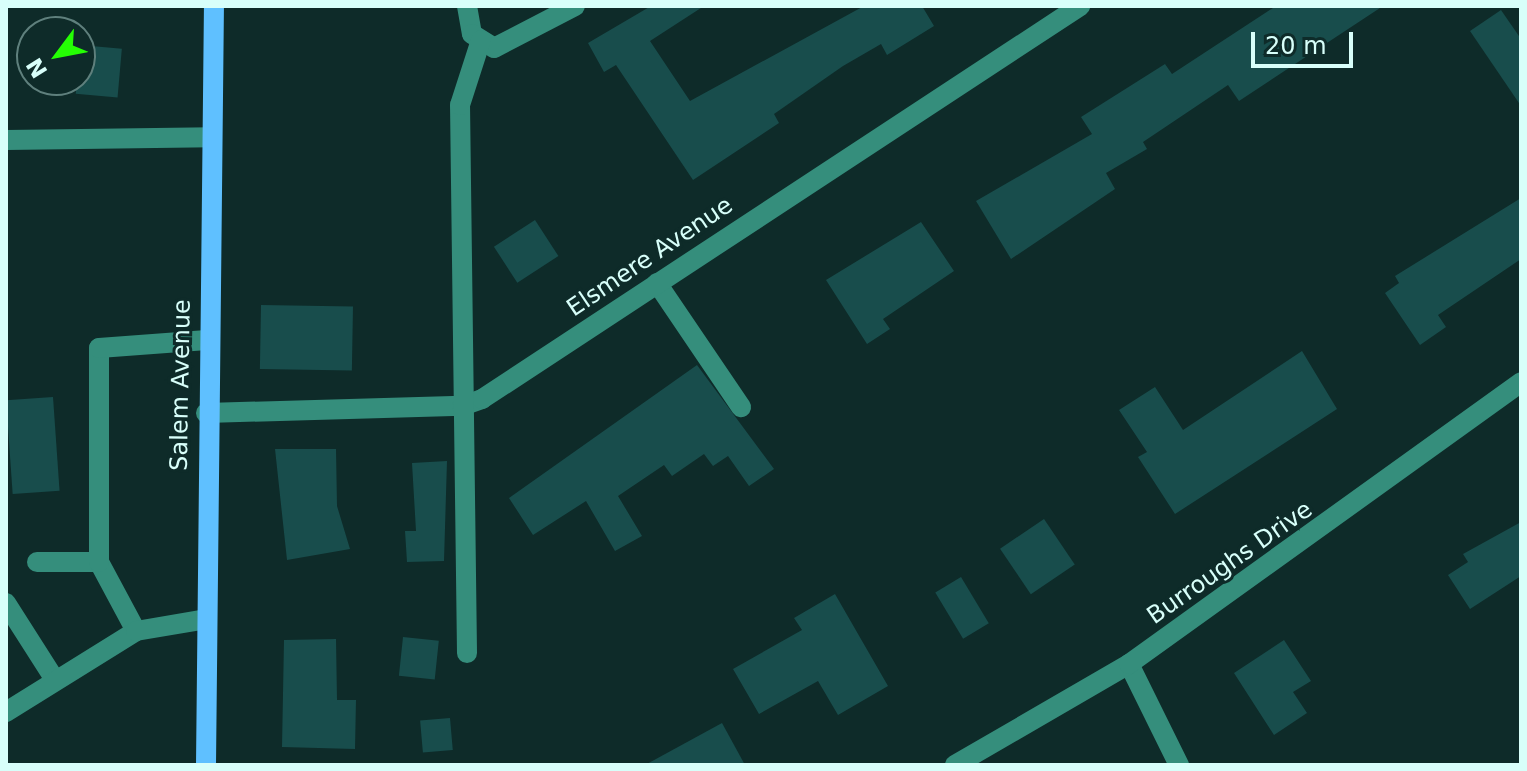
<!DOCTYPE html>
<style>
body{margin:0}
#map{position:relative;width:1527px;height:771px;overflow:hidden;background:#0e2b29;font-family:"DejaVu Sans",sans-serif}
div>[style]{position:absolute}
.building>*{inset:0;background:#184d4c;transform-origin:0 0}
.minor>*{height:20px;margin:-10px;padding:0 10px;transform-origin:10px;border-radius:10px;background:#358e7c}
.major>*{height:20px;margin:-10px;padding:0 10px;transform-origin:10px;border-radius:10px;background:#5fc0ff}
span{translate:-50% -50%;white-space:nowrap;text-align:center;line-height:1.15;-webkit-text-stroke:6px #0e2b29;paint-order:stroke}
.street-label{font-size:24px;color:#d8fffa}
.frame{position:absolute;inset:0;border:8px solid #d8fffa;pointer-events:none}
.north{position:absolute;left:16px;top:16px;width:80px;height:80px;box-sizing:border-box;background:#0e2b29;border:2px solid #5f807d;border-radius:50%;rotate:238deg;font-size:22px;font-weight:700;line-height:32px;text-align:center;color:#d8fffa}
.north::after{content:'';display:block;margin:auto;width:28px;height:36px;background:#25ff04;clip-path:polygon(50% 0,100% 100%,50% 72%,0 100%)}
.scale{position:absolute;left:1251px;top:32px;width:102px;height:36px;box-sizing:border-box;border:4px solid #d8fffa;border-top:0;padding-left:10px;font-size:24px;line-height:28px;white-space:nowrap;color:#d8fffa;-webkit-text-stroke:6px #0e2b29;paint-order:stroke}
</style>
<div id="map">
<div class="building">
<i style="clip-path:polygon(651px 6px,704px 6px,650px 41px,690px 101px,864px 6px,922px 6px,934px 26px,887px 55px,881px 44px,843px 66px,774px 114px,779px 123px,693px 180px,616px 65px,604px 72px,588px 43px)"></i>
<i style="clip-path:polygon(1276px 6px,1383px 6px,1239px 101px,1228px 85px,1143px 142px,1147px 149px,1106px 173px,1115px 189px,1011px 259px,976px 201px,1092px 134px,1081px 117px,1165px 64px,1172px 74px)"></i>
<i style="clip-path:polygon(1501px 10px,1521px 39px,1521px 106px,1470px 31px)"></i>
<i style="left:80px;top:45px;width:42px;height:49px;rotate:5deg"></i>
<i style="clip-path:polygon(1521px 198px,1521px 259px,1438px 315px,1446px 327px,1420px 345px,1385px 293px,1399px 283px,1395px 276px)"></i>
<i style="left:535px;top:220px;width:43px;height:49px;rotate:57deg"></i>
<i style="clip-path:polygon(921px 222px,954px 271px,883px 319px,890px 329px,867px 344px,826px 280px)"></i>
<i style="left:261px;top:305px;width:92px;height:64px;rotate:1deg"></i>
<i style="clip-path:polygon(1302px 351px,1337px 409px,1175px 514px,1138px 457px,1147px 452px,1119px 410px,1155px 387px,1183px 430px)"></i>
<i style="clip-path:polygon(697px 365px,774px 469px,749px 486px,728px 456px,713px 466px,704px 454px,672px 476px,664px 465px,618px 496px,642px 536px,615px 551px,586px 501px,533px 535px,509px 498px)"></i>
<i style="left:53px;top:397px;width:94px;height:47px;rotate:86deg"></i>
<i style="clip-path:polygon(275px 449px,336px 449px,337px 506px,350px 549px,287px 560px)"></i>
<i style="clip-path:polygon(447px 461px,444px 561px,407px 562px,405px 531px,416px 531px,412px 463px)"></i>
<i style="left:1044px;top:519px;width:55px;height:53px;rotate:56deg"></i>
<i style="clip-path:polygon(1521px 522px,1521px 576px,1470px 609px,1448px 575px,1468px 562px,1463px 554px)"></i>
<i style="left:961px;top:577px;width:54px;height:30px;rotate:59deg"></i>
<i style="clip-path:polygon(835px 594px,888px 686px,838px 715px,818px 681px,759px 714px,733px 669px,802px 630px,794px 618px)"></i>
<i style="left:403px;top:637px;width:36px;height:39px;rotate:6deg"></i>
<i style="clip-path:polygon(336px 639px,337px 700px,356px 700px,355px 749px,282px 747px,284px 640px)"></i>
<i style="clip-path:polygon(1284px 640px,1311px 681px,1293px 692px,1307px 713px,1274px 735px,1234px 673px)"></i>
<i style="left:450px;top:718px;width:32px;height:30px;rotate:85deg"></i>
<i style="clip-path:polygon(722px 723px,745px 765px,645px 765px)"></i>
</div>
<div class="minor">
<i style="left:467px;top:6px;width:28px;rotate:80deg"></i>
<i style="left:472px;top:34px;width:26px;rotate:32deg"></i>
<i style="left:494px;top:48px;width:91px;rotate:-27.4deg"></i>
<i style="left:6px;top:140px;width:205px;rotate:-0.8deg"></i>
<i style="left:657px;top:283px;width:150px;rotate:55.9deg"></i>
<i style="left:206px;top:413px;width:256px;rotate:-1.6deg"></i>
<i style="left:462px;top:406px;width:21px;rotate:-19deg"></i>
<i style="left:482px;top:399px;width:716px;rotate:-33.31deg"></i>
<i style="left:37px;top:562px;width:62px"></i>
<i style="left:6px;top:603px;width:91px;rotate:57.5deg"></i>
<i style="left:136px;top:631px;width:78px;rotate:-118.2deg"></i>
<i style="left:99px;top:562px;width:214px;rotate:-90deg"></i>
<i style="left:99px;top:348px;width:108px;rotate:-4.2deg"></i>
<i style="left:467px;top:653px;width:548px;rotate:-90.73deg"></i>
<i style="left:460px;top:105px;width:68px;rotate:-72.1deg"></i>
<i style="left:1129px;top:664px;width:113px;rotate:63.7deg"></i>
<i style="left:6px;top:712px;width:153px;rotate:-31.9deg"></i>
<i style="left:136px;top:631px;width:71px;rotate:-9.7deg"></i>
<i style="left:955px;top:765px;width:201px;rotate:-30.1deg"></i>
<i style="left:1129px;top:664px;width:483px;rotate:-35.7deg"></i>
</div>
<div class="major">
<i style="left:206px;top:765px;width:759px;rotate:-89.4deg"></i>
</div>
<div class="street-label">
<span style="left:650px;top:257px;rotate:-34deg">Elsmere Avenue</span>
<span style="left:181px;top:385px;rotate:-89deg">Salem Avenue</span>
<span style="left:1230px;top:563px;rotate:-35deg">Burroughs Drive</span>
</div>
<div class="frame"></div>
<div class="north">N</div>
<div class="scale">20 m</div>
</div>
